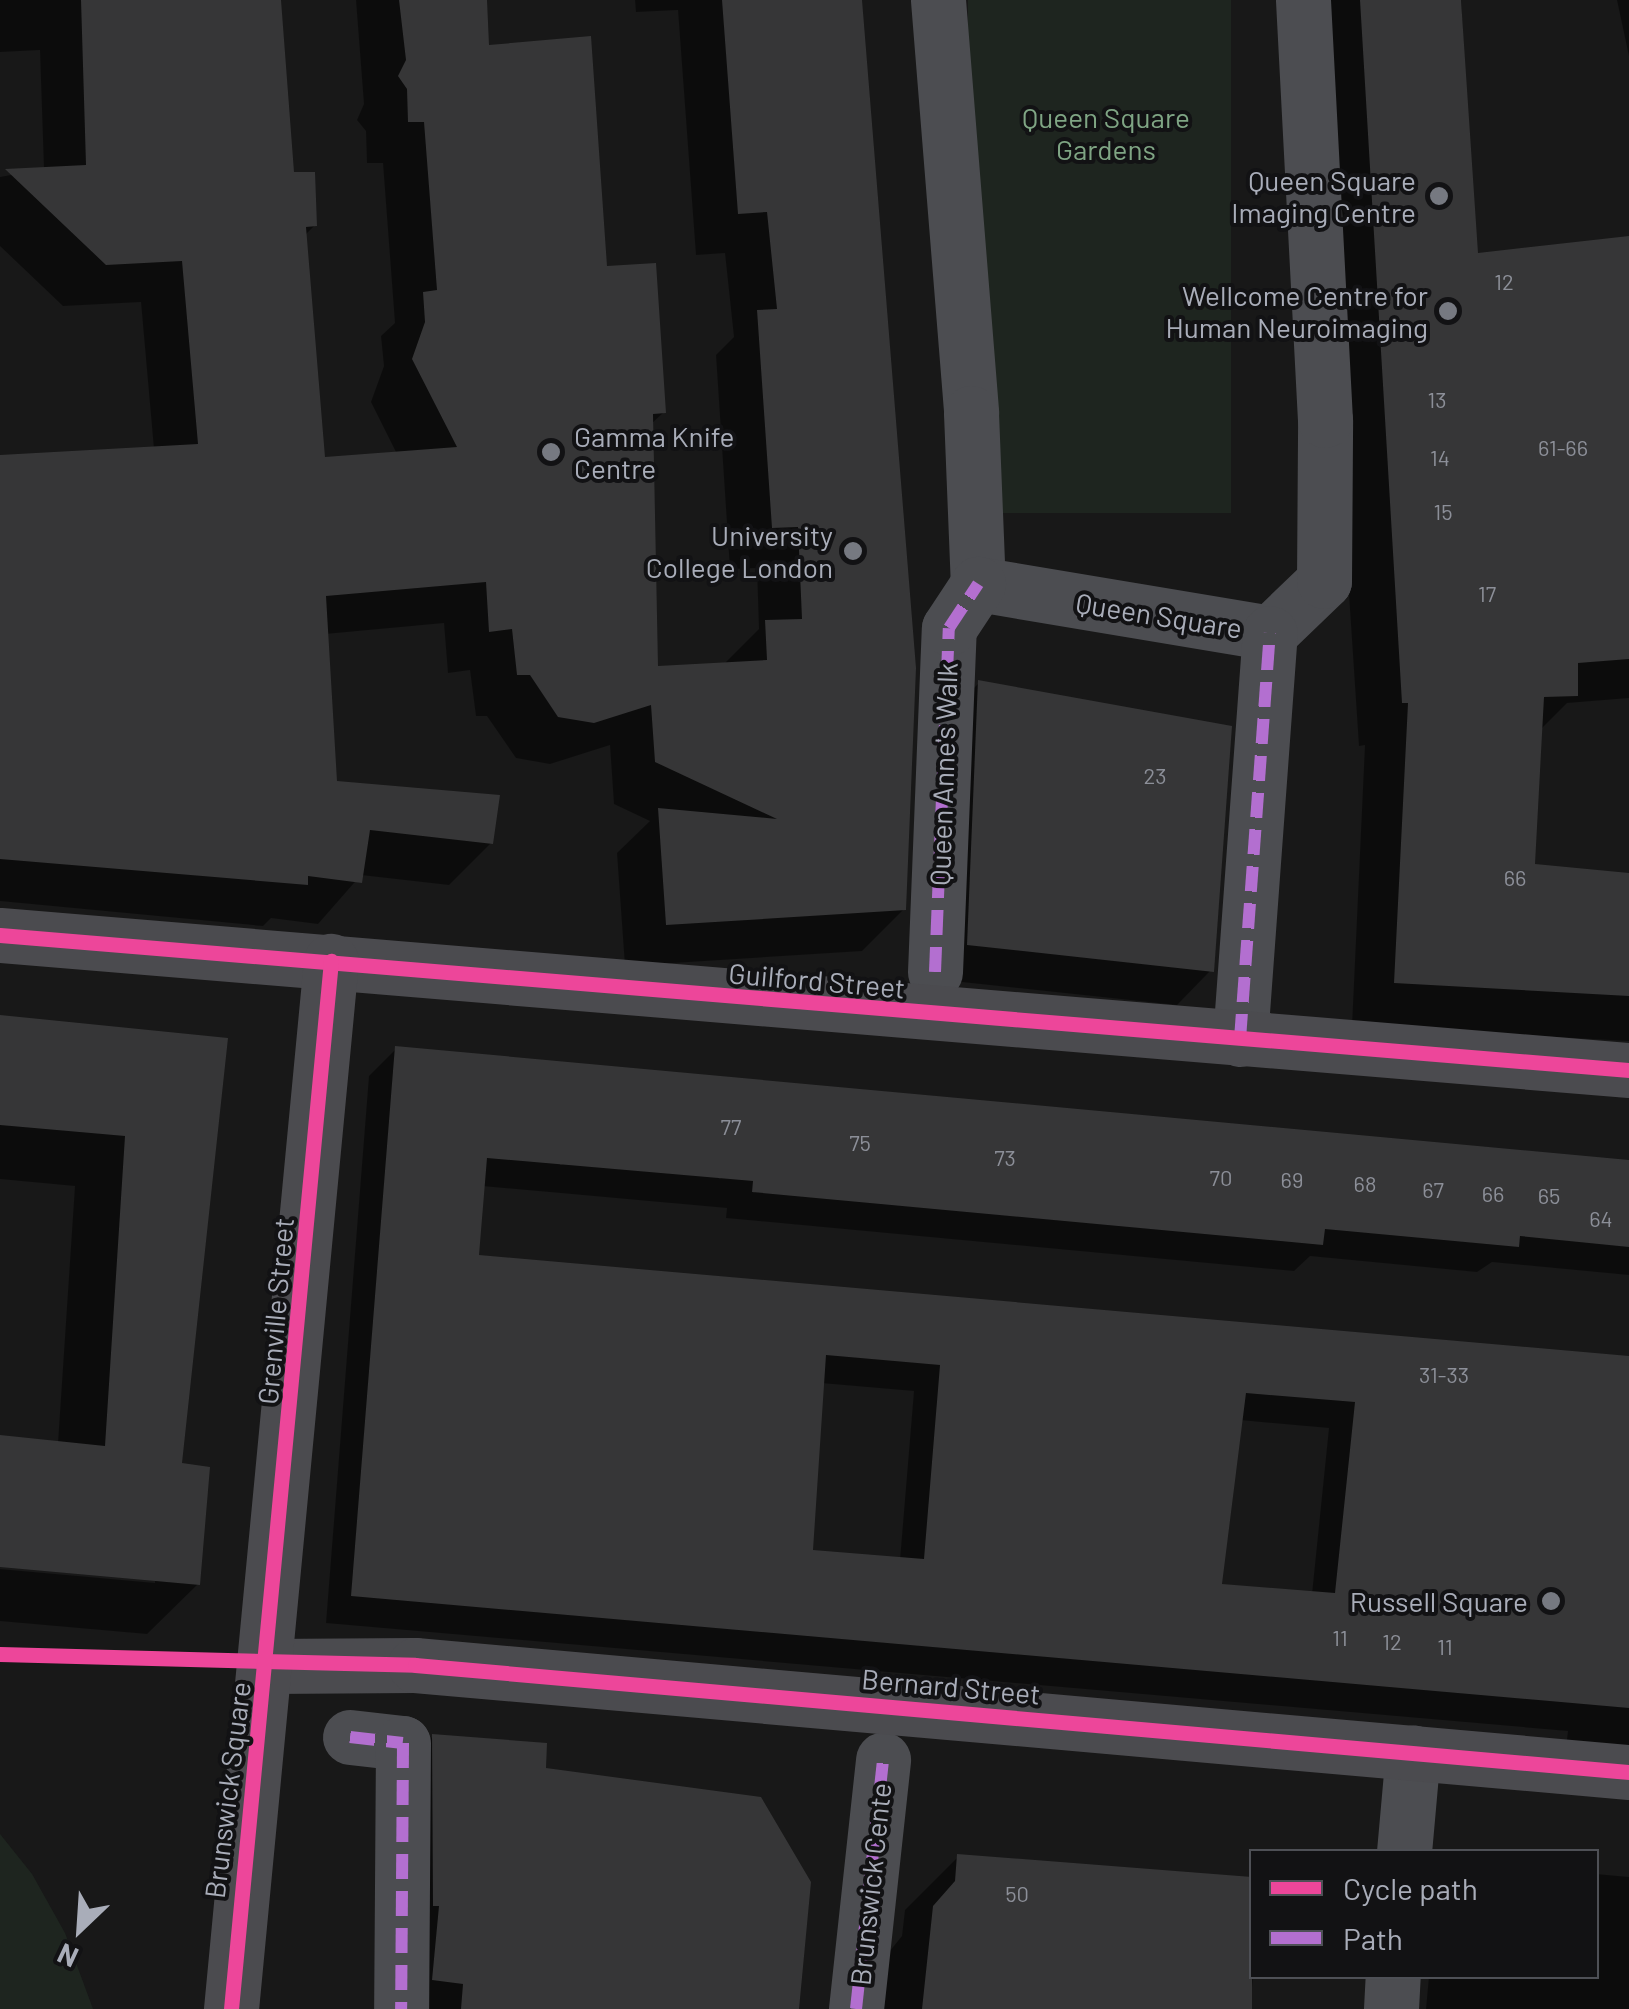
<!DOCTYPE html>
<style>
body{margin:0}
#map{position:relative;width:1629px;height:2009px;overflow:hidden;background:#181818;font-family:Barlow,sans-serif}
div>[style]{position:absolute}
.green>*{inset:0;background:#1e251f;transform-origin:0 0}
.shadow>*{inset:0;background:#0007}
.building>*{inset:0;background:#363637}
.street>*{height:55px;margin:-27.5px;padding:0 27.5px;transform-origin:27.5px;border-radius:27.5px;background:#4c4d51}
.secondary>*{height:55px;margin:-27.5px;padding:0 27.5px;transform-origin:27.5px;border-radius:27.5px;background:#4b4b4f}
.quiet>*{height:12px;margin-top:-6px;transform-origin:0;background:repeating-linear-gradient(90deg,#b36fd0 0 25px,transparent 0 37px)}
.cycleway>*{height:15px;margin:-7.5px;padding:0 7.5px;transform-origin:7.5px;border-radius:7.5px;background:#ed469a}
.dots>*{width:28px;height:28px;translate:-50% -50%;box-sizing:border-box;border:5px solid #121214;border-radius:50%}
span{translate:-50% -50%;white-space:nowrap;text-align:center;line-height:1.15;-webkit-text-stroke:8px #121214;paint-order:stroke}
.number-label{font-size:22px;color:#8c8f98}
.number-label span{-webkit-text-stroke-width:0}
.park-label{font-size:28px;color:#7fa584}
.poi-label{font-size:28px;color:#a9adb9}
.right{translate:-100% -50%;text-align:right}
.left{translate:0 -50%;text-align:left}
.street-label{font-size:28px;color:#a9adb9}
.legend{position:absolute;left:1249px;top:1849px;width:350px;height:130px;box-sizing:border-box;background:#121214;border:2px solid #4e5056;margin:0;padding:12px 18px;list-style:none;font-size:30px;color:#a9adb9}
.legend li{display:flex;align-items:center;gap:20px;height:50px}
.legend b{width:50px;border:2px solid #4e5056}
.north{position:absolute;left:30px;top:1879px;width:100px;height:100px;-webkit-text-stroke:8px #121214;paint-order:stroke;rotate:205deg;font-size:28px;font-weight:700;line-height:40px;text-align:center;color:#a9adb9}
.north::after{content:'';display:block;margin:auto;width:35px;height:45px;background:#a9adb9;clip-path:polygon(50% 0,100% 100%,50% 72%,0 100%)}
</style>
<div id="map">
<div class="green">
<i style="left:968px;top:0;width:263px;height:513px"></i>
<i style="clip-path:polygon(0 1834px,32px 1874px,65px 1933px,93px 2009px,0 2009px)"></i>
</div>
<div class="shadow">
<i style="clip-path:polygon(0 0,278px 0,292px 174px,315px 225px,305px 235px,322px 459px,397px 454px,371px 402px,384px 366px,381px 336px,395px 323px,383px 163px,367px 163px,366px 131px,357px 120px,364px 104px,356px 0,485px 0,487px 47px,605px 268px,664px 412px,650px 425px,655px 668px,723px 665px,759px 629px,757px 568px,730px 569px,716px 355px,734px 337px,725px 253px,696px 255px,678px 10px,636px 12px,635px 0,860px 0,904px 909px,862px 951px,625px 966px,617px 853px,650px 821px,614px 804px,610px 745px,550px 764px,516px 758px,487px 716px,476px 716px,470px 670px,448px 673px,444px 623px,325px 634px,335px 783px,491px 843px,449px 885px,361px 875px,318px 924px,271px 918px,263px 926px,0 901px,0 458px,154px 449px,141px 302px,63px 306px,0 246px,0 177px,44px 169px,40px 50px,0 52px)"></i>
<i style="clip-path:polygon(1310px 0,1461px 0,1475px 256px,1629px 239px,1629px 698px,1567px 703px,1540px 730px,1532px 866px,1629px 876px,1629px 1041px,1352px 1026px,1365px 745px,1359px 746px)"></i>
<i style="clip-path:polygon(1617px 0,1629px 0,1629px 56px)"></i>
<i style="clip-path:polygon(979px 683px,1211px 970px,1177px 1005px,934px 979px,945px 717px)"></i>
<i style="clip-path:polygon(0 1018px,225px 1040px,180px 1465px,198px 1584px,147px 1634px,0 1621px,0 1569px,155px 1583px,155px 1578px,0 1564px,0 1437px,58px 1443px,75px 1186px,0 1179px)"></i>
<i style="clip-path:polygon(evenodd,396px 1049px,1629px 1163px,1629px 1275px,1492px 1262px,1477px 1272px,1310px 1256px,1294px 1271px,726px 1218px,727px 1208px,482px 1186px,477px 1258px,1629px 1358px,1629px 1779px,1564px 1763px,1568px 1731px,326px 1623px,369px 1076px,396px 1049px,821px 1383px,914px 1391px,900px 1560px,810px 1553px,821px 1383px,396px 1049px,1240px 1420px,1329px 1428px,1312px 1594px,1219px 1586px,1240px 1420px)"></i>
<i style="clip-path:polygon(433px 1736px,543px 1771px,797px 2009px,380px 2009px,378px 1792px)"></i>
<i style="clip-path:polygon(958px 1857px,1253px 1976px,1250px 2009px,877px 2009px,881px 1962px,902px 1936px,905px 1910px)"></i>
<i style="clip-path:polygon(1596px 1874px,1629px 1877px,1629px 2009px,1426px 2009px,1429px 1976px,1596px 1976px)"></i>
</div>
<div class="building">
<i style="clip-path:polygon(81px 0,281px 0,294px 172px,315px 172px,317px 226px,306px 227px,325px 457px,457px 447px,412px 359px,425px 322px,423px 292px,437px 290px,424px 122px,408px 122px,407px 89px,398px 76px,406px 60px,399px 0,487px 0,489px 45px,591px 36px,607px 266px,656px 263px,666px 413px,653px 414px,658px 666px,767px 660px,765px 620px,802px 619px,798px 527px,772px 528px,757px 310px,777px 309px,767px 212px,738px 214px,722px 0,862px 0,916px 668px,906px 910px,666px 925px,658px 808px,777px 819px,655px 762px,651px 705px,594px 723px,558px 717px,530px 675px,517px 675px,512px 629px,489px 632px,486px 582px,326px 596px,337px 781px,500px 795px,493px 844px,370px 830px,362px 883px,308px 876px,308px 885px,0 859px,0 455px,198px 444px,182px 261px,106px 265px,5px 169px,86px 165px)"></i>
<i style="clip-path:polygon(1360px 0,1461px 0,1478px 253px,1629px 236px,1629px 659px,1578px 663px,1578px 696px,1544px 697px,1535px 864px,1629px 873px,1629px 996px,1394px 983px,1408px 703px,1402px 703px)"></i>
<i style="clip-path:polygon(978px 680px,1232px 726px,1214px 972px,967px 945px)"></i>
<i style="clip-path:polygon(0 1015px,228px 1038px,182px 1463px,210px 1467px,200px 1585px,0 1567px,0 1435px,105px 1446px,125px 1136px,0 1125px)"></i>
<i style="clip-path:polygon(evenodd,395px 1046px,1629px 1160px,1629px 1247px,1520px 1236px,1519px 1247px,1325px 1229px,1323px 1245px,752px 1192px,753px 1181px,487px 1158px,479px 1255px,1629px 1356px,1629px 1708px,351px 1596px,395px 1046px,826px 1355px,940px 1365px,924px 1559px,813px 1550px,826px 1355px,395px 1046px,1246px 1393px,1355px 1402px,1335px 1593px,1222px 1584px,1246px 1393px)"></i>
<i style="clip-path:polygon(432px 1734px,547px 1743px,546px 1768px,761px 1797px,811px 1882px,799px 2009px,461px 2009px,463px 1984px,432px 1980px,439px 1906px,433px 1906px)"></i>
<i style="clip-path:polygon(957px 1854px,1252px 1877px,1252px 2009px,922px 2009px,933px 1906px,955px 1881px)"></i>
</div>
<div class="street">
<i style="left:938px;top:0;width:414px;rotate:85.4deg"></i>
<i style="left:971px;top:413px;width:171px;rotate:87.7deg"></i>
<i style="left:978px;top:584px;width:296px;rotate:9.5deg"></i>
<i style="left:1270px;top:633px;width:75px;rotate:-43.9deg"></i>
<i style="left:1324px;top:581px;width:161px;rotate:-89.6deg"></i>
<i style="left:1325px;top:420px;width:421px;rotate:-93deg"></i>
<i style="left:935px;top:972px;width:344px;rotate:-87.7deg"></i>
<i style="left:949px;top:628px;width:53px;rotate:-56.6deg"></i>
<i style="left:1240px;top:1039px;width:407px;rotate:-85.8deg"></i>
<i style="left:350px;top:1737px;width:53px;rotate:6.5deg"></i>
<i style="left:403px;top:1743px;width:266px;rotate:90.4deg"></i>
<i style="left:1404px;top:1852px;width:100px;rotate:-84.9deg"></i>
<i style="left:856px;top:2009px;width:251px;rotate:-83.8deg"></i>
<i style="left:1391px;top:2009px;width:33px;rotate:-87deg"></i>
</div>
<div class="secondary">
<i style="left:0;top:935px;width:1635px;rotate:4.74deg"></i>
<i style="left:268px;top:1666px;width:147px;rotate:-0.4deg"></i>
<i style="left:415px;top:1665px;width:1219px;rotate:5.04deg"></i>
<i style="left:231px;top:2009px;width:1053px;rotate:-84.55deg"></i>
</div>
<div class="quiet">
<i style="left:935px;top:972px;width:344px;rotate:-87.7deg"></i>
<i style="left:949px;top:628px;width:53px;rotate:-56.6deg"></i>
<i style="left:1240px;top:1039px;width:407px;rotate:-85.8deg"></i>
<i style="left:350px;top:1737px;width:53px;rotate:6.5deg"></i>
<i style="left:403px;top:1743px;width:266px;rotate:90.4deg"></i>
<i style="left:856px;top:2009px;width:251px;rotate:-83.8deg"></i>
</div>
<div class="cycleway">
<i style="left:0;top:935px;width:1635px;rotate:4.74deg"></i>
<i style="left:0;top:1654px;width:415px;rotate:1.5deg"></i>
<i style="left:415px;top:1665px;width:1219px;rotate:5.04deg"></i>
<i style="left:231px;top:2009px;width:1053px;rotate:-84.55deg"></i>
</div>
<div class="dots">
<i style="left:1439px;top:196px;background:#767981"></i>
<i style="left:1448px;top:311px;background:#767981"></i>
<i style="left:551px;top:452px;background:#767981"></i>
<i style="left:853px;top:551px;background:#767981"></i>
<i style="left:1551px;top:1601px;background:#767981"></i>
</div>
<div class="number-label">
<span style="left:1504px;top:282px">12</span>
<span style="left:1437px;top:400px">13</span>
<span style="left:1563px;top:448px">61-66</span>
<span style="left:1440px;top:458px">14</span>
<span style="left:1443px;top:512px">15</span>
<span style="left:1487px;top:594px">17</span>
<span style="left:1155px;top:776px">23</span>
<span style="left:1515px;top:878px">66</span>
<span style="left:731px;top:1127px">77</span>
<span style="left:860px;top:1143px">75</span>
<span style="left:1005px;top:1158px">73</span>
<span style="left:1221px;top:1178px">70</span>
<span style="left:1292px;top:1180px">69</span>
<span style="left:1365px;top:1184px">68</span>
<span style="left:1433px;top:1190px">67</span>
<span style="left:1493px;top:1194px">66</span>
<span style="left:1549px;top:1196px">65</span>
<span style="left:1601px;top:1219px">64</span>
<span style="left:1444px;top:1375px">31-33</span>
<span style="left:1340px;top:1638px">11</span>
<span style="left:1392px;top:1642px">12</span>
<span style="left:1445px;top:1647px">11</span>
<span style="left:1017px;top:1894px">50</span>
</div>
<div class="park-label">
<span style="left:1106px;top:133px">Queen Square<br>Gardens</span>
</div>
<div class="poi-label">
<span class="right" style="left:1416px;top:196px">Queen Square<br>Imaging Centre</span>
<span class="right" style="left:1428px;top:311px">Wellcome Centre for<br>Human Neuroimaging</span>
<span class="left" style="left:574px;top:452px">Gamma Knife<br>Centre</span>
<span class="right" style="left:833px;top:551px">University<br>College London</span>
<span class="right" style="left:1528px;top:1601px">Russell Square</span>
</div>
<div class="street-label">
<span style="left:1159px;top:615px;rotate:9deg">Queen Square</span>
<span style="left:943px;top:774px;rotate:-88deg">Queen Anne's Walk</span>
<span style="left:817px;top:980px;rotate:5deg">Guilford Street</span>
<span style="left:275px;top:1311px;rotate:-85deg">Grenville Street</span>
<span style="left:951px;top:1686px;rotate:5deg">Bernard Street</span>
<span style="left:227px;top:1790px;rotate:-83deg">Brunswick Square</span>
<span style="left:870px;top:1884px;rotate:-84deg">Brunswick Cente</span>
</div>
<ul class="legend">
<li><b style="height:12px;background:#ed469a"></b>Cycle path</li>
<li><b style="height:12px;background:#b36fd0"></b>Path</li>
</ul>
<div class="north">N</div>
</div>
